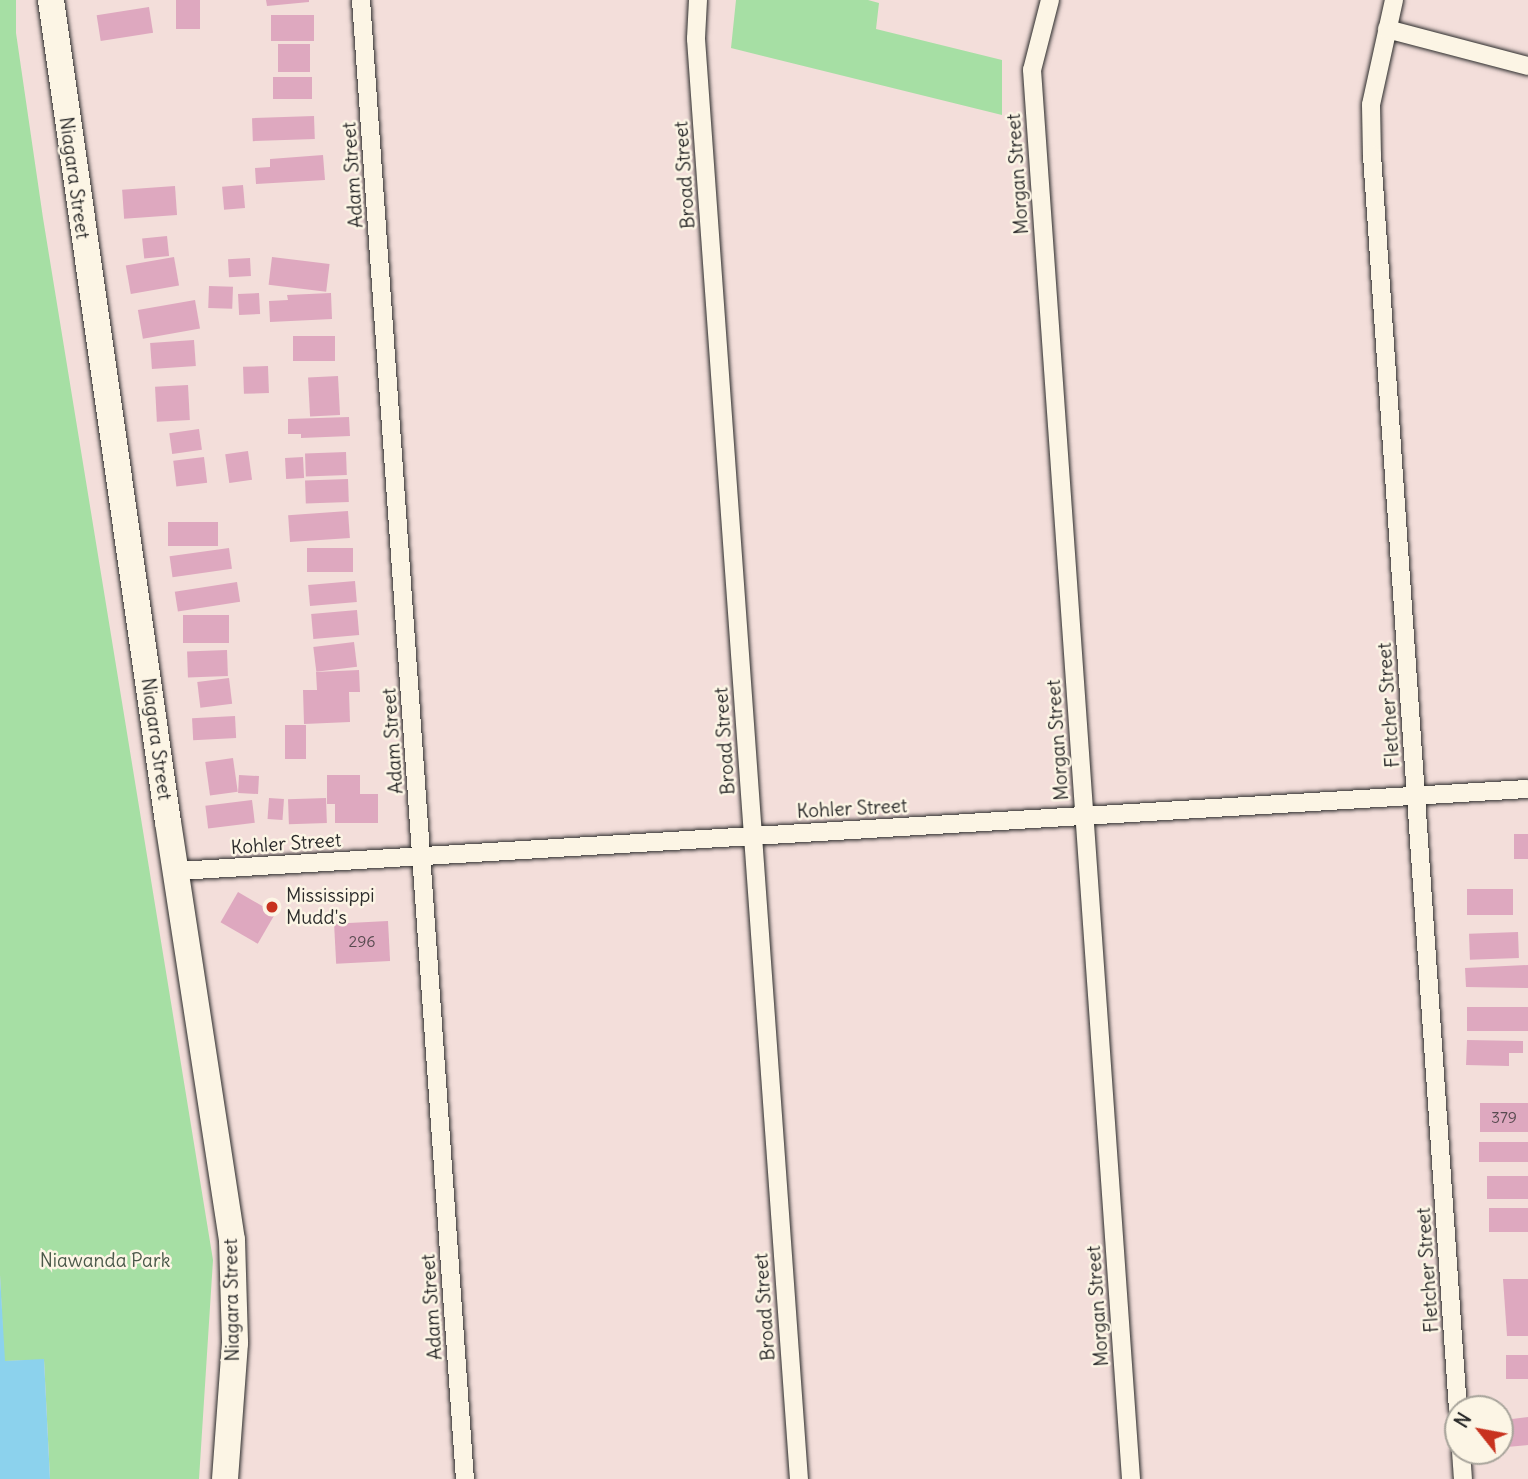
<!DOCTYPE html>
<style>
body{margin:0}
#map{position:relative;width:1528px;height:1479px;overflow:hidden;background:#f3deda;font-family:Delius,sans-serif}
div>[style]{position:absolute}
.green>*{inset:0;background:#a6dfa4}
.water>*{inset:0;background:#8cd2ed}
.building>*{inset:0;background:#dea8bf;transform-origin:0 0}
.roads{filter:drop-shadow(0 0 2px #2b2b2b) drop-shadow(0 0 2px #2b2b2b)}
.street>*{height:18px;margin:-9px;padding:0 9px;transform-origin:9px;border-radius:9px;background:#fcf5e5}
.secondary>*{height:26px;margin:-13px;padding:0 13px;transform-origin:13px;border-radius:13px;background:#fcf5e5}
.dots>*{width:19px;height:19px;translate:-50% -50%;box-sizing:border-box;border:4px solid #fcf5e5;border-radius:50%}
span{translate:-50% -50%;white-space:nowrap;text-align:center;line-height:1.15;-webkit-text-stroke:5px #fcf5e5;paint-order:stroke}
.number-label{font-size:16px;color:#584a50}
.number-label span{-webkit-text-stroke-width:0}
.street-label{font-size:19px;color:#2b2b2b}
.poi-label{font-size:19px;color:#2b2b2b}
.left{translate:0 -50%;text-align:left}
.park-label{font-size:19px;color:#4a5849}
.north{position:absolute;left:1444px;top:1395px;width:70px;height:70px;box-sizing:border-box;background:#fcf5e5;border:2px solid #a8a49b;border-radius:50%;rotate:301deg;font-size:19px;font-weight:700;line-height:28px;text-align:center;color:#2b2b2b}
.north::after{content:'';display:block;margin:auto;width:24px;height:32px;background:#c8321e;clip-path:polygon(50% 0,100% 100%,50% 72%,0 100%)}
</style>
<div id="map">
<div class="green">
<i style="clip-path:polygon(0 0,16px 0,16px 33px,43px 218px,213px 1260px,199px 1479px,50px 1479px,44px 1360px,4px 1361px,0 1275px)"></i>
<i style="clip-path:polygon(736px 0,868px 0,879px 3px,876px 29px,1002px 60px,1002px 115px,731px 48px)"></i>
</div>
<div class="water">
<i style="clip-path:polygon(0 1275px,5px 1361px,44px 1359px,50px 1479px,0 1479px)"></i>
</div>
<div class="building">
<i style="left:176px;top:0;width:24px;height:29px"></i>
<i style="clip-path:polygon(266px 0,309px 0,309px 2px,267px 6px)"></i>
<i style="left:149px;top:7px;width:26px;height:53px;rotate:81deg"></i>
<i style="left:271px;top:15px;width:43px;height:26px"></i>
<i style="left:310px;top:44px;width:28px;height:32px;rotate:90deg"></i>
<i style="left:273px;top:77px;width:39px;height:22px"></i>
<i style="left:314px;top:116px;width:23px;height:62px;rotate:88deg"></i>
<i style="clip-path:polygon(323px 155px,325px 180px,256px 184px,255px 168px,270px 167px,270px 159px)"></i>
<i style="left:243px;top:185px;width:23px;height:21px;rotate:85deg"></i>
<i style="left:175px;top:186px;width:29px;height:53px;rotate:86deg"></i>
<i style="left:167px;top:236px;width:20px;height:25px;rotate:84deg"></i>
<i style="left:174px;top:257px;width:29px;height:49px;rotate:80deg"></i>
<i style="left:272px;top:257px;width:58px;height:28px;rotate:7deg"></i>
<i style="left:250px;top:258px;width:18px;height:22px;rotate:87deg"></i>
<i style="left:209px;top:286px;width:24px;height:22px;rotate:2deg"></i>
<i style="left:259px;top:293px;width:21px;height:21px;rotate:87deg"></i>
<i style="clip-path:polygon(331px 293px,332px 319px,270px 322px,269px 301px,288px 300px,287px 295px)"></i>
<i style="left:195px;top:300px;width:29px;height:58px;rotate:80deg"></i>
<i style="left:293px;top:336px;width:42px;height:25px"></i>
<i style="left:194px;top:340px;width:26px;height:44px;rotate:86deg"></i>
<i style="left:268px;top:366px;width:27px;height:25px;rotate:88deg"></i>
<i style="left:338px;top:376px;width:39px;height:30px;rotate:87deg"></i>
<i style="left:188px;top:385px;width:35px;height:33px;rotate:87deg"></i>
<i style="clip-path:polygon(349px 417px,350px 436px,301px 438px,301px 434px,288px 434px,288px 419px)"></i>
<i style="left:199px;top:429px;width:21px;height:30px;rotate:82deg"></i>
<i style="left:248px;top:451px;width:29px;height:23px;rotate:82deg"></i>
<i style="left:346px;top:452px;width:23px;height:41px;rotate:88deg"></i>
<i style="left:204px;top:457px;width:26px;height:31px;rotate:83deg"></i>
<i style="left:303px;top:457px;width:21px;height:18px;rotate:87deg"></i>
<i style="left:348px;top:479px;width:23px;height:43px;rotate:88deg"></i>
<i style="left:348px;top:511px;width:27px;height:60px;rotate:86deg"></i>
<i style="left:218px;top:522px;width:24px;height:50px;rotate:90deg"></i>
<i style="left:229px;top:548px;width:21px;height:60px;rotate:82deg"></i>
<i style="left:307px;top:548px;width:46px;height:24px"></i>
<i style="left:355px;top:581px;width:21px;height:47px;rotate:85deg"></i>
<i style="left:237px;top:582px;width:20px;height:63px;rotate:81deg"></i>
<i style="left:357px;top:610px;width:25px;height:46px;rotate:85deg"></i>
<i style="left:183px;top:615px;width:46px;height:28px"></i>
<i style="left:354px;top:642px;width:25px;height:41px;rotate:83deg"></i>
<i style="left:227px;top:650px;width:26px;height:40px;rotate:88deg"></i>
<i style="clip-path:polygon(359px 670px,360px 692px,349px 692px,350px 722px,304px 724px,303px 690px,317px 690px,316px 672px)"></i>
<i style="left:229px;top:678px;width:26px;height:32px;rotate:83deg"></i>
<i style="left:235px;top:716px;width:22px;height:43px;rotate:87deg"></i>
<i style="left:285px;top:725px;width:21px;height:34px"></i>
<i style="left:233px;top:758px;width:34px;height:28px;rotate:82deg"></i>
<i style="left:239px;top:775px;width:20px;height:18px;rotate:3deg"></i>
<i style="clip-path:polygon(327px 775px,360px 775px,360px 794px,378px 794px,378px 823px,335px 823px,335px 804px,327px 804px)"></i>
<i style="left:269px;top:798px;width:15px;height:21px;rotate:4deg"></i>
<i style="left:326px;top:798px;width:25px;height:38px;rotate:88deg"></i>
<i style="left:252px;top:800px;width:23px;height:47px;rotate:83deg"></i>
<i style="left:1528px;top:834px;width:25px;height:14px;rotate:90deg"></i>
<i style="left:1467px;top:889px;width:46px;height:26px"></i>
<i style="left:238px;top:892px;width:43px;height:35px;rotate:30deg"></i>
<i style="left:388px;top:921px;width:40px;height:54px;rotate:87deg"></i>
<i style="left:1518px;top:932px;width:26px;height:49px;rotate:88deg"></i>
<i style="clip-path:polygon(1528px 965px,1528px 988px,1466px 987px,1465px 968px)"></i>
<i style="left:1528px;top:1007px;width:24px;height:61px;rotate:90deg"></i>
<i style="clip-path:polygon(1467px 1040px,1523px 1041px,1523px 1053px,1509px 1053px,1509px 1066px,1466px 1065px)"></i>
<i style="left:1528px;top:1103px;width:29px;height:48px;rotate:90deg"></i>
<i style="left:1528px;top:1142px;width:20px;height:49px;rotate:90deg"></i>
<i style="left:1528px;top:1176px;width:23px;height:41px;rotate:90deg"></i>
<i style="left:1528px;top:1208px;width:24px;height:39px;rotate:90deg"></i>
<i style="clip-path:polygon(1503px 1279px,1528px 1279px,1528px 1336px,1507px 1336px)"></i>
<i style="left:1506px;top:1355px;width:22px;height:24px"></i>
<i style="clip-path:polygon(1528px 1417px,1528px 1445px,1507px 1447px,1504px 1420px)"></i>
</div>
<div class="roads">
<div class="street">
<i style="left:361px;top:0;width:1483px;rotate:85.98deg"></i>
<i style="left:698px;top:0;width:39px;rotate:93deg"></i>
<i style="left:696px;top:39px;width:1444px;rotate:85.91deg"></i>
<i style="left:1050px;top:0;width:72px;rotate:104.4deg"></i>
<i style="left:1032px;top:70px;width:1412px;rotate:85.98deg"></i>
<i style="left:1394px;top:0;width:107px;rotate:102.4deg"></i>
<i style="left:1371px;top:105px;width:50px;rotate:88.9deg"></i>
<i style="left:1372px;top:155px;width:1257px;rotate:86.08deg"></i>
<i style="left:1387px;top:29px;width:146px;rotate:14.7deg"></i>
<i style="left:178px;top:871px;width:1352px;rotate:-3.48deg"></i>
<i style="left:1461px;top:1451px;width:28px;rotate:86deg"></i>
</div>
<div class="secondary">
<i style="left:51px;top:0;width:830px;rotate:81.9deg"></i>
<i style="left:168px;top:822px;width:423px;rotate:81.3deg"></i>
<i style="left:232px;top:1240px;width:103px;rotate:88.3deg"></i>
<i style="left:235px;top:1343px;width:136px;rotate:94.2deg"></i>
</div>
</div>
<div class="dots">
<i style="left:272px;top:907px;background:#c8321e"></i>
</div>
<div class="number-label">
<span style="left:362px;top:941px">296</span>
<span style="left:1504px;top:1117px">379</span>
</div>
<div class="street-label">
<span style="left:1018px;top:174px;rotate:-94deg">Morgan Street</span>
<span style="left:353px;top:175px;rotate:-94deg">Adam Street</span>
<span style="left:685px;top:175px;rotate:-94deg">Broad Street</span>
<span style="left:74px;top:178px;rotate:82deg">Niagara Street</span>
<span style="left:1389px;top:705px;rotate:-94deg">Fletcher Street</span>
<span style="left:156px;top:739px;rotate:82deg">Niagara Street</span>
<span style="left:1058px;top:740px;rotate:-94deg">Morgan Street</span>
<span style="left:393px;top:741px;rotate:-94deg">Adam Street</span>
<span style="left:725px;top:741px;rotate:-94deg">Broad Street</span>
<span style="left:852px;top:809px;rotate:-3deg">Kohler Street</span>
<span style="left:286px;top:844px;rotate:-4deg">Kohler Street</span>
<span style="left:1428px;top:1270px;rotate:-94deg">Fletcher Street</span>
<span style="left:232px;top:1300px;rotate:-91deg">Niagara Street</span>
<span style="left:1098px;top:1306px;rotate:-94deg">Morgan Street</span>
<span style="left:432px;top:1307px;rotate:-94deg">Adam Street</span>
<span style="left:765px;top:1307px;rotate:-94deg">Broad Street</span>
</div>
<div class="poi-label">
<span class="left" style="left:286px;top:907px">Mississippi<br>Mudd's</span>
</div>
<div class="park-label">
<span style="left:105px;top:1261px">Niawanda Park</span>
</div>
<div class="north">N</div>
</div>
